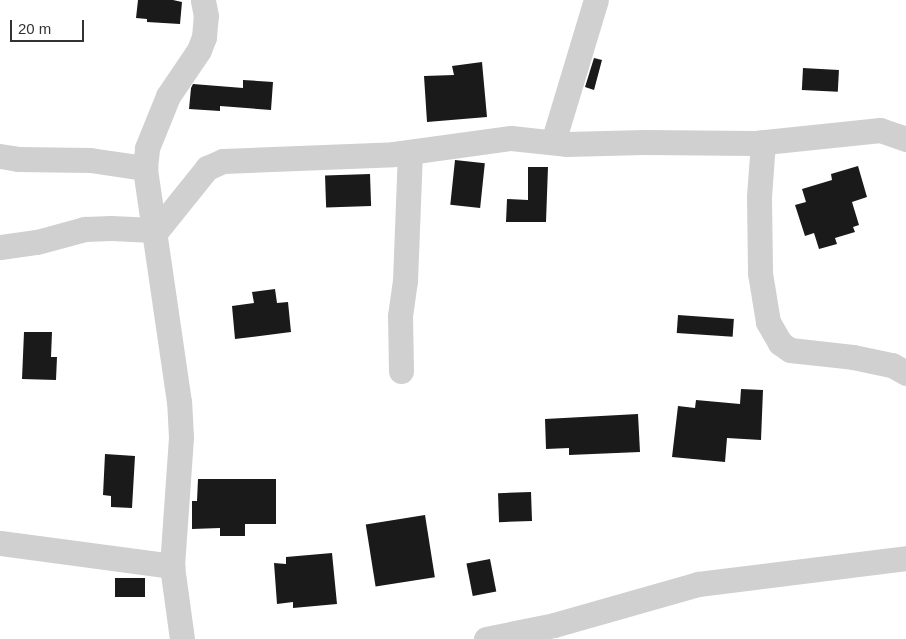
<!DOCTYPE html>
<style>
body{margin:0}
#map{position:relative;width:906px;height:639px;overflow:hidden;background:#fff;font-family:Arial,sans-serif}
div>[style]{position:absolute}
.building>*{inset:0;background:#1a1a1a;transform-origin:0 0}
.street>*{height:25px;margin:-12.5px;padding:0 12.5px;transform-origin:12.5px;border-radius:12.5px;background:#d0d0d0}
span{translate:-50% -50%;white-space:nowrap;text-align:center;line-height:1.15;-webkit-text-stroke:5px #fff;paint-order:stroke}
.scale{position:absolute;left:10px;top:20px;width:74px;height:22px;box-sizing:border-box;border:2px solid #333;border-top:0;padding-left:6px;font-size:15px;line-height:18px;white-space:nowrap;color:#333;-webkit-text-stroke:4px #fff;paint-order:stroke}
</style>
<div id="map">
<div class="building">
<i style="clip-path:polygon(138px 0,173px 0,182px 2px,180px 24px,147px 22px,147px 19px,136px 18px)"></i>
<i style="clip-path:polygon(594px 58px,602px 60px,594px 90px,585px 87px)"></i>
<i style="clip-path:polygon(482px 62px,487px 117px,427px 122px,424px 76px,454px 75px,452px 66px)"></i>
<i style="left:803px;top:68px;width:36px;height:22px;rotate:3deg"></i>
<i style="clip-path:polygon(243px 80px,273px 82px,271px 110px,220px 106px,220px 111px,189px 109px,191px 88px,193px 84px,243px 88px)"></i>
<i style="left:455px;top:160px;width:30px;height:45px;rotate:6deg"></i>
<i style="clip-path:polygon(858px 166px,867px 197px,852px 202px,859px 225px,853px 227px,855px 232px,835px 238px,837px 244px,819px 249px,814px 233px,805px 236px,795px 205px,806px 202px,802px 189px,832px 180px,831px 174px)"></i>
<i style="clip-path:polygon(528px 167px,548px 167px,546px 222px,506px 222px,507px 199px,528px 200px)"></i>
<i style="left:370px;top:174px;width:32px;height:45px;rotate:88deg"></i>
<i style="clip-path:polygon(275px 289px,277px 303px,288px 302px,291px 332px,235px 339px,232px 306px,254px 303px,252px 292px)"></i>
<i style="left:678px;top:315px;width:56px;height:18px;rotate:4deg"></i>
<i style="clip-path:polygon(24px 332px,52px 332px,51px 357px,57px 357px,56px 380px,22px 379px)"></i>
<i style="clip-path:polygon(741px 389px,763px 390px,761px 440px,727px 438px,725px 462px,672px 457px,678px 406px,695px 408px,696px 400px,740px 404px)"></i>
<i style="clip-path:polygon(638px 414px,640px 452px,569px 455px,569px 448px,546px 449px,545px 419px)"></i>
<i style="clip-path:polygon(105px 454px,135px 456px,132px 508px,111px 507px,111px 496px,103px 495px)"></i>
<i style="clip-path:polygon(198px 479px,276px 479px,276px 524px,245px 524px,245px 536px,220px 536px,220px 528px,192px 529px,192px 501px,197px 501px)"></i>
<i style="left:531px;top:492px;width:29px;height:33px;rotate:88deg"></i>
<i style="left:425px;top:515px;width:63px;height:60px;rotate:81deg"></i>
<i style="clip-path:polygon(332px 553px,337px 604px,293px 608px,293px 602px,277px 604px,274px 563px,286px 564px,286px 557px)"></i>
<i style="left:490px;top:559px;width:33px;height:24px;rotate:79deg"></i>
<i style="left:145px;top:578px;width:19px;height:30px;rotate:90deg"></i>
</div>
<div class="street">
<i style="left:553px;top:142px;width:148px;rotate:-73.2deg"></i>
<i style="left:763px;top:142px;width:55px;rotate:94.2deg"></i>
<i style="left:759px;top:197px;width:76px;rotate:89.2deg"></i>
<i style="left:760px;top:273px;width:50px;rotate:80.7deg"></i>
<i style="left:768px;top:322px;width:24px;rotate:60deg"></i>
<i style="left:780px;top:343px;width:12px;rotate:35deg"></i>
<i style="left:790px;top:350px;width:63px;rotate:6.3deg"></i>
<i style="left:853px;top:357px;width:40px;rotate:12deg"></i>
<i style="left:892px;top:365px;width:16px;rotate:30deg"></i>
<i style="left:0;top:156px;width:18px;rotate:9deg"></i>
<i style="left:18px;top:159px;width:72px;rotate:0.8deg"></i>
<i style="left:90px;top:160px;width:56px;rotate:8.3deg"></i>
<i style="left:154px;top:234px;width:85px;rotate:-51.2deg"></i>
<i style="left:207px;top:168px;width:17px;rotate:-24deg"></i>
<i style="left:223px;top:161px;width:171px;rotate:-2.3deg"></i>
<i style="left:394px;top:154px;width:118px;rotate:-7.8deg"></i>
<i style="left:511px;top:138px;width:55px;rotate:6.2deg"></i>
<i style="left:566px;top:144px;width:78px;rotate:-1.5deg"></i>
<i style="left:644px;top:142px;width:111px;rotate:0.5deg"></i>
<i style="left:755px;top:143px;width:126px;rotate:-5.9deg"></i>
<i style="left:880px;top:130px;width:28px;rotate:19deg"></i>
<i style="left:0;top:247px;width:37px;rotate:-8deg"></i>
<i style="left:37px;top:242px;width:50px;rotate:-15.2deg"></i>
<i style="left:85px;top:229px;width:26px;rotate:-2deg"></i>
<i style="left:111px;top:228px;width:43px;rotate:2.7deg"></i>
<i style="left:401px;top:371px;width:55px;rotate:-91deg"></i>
<i style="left:400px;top:316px;width:35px;rotate:-82deg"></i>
<i style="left:405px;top:281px;width:129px;rotate:-87.8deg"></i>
<i style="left:0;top:543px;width:174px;rotate:7.6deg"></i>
<i style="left:182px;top:639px;width:74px;rotate:-97.8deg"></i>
<i style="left:172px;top:566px;width:129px;rotate:-86deg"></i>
<i style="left:181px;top:437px;width:35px;rotate:-93deg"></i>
<i style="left:179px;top:402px;width:236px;rotate:-98.3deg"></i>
<i style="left:145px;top:168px;width:20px;rotate:-84deg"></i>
<i style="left:147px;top:148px;width:56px;rotate:-68deg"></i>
<i style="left:168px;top:96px;width:55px;rotate:-56deg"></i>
<i style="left:199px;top:50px;width:14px;rotate:-69deg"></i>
<i style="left:204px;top:37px;width:21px;rotate:-85deg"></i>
<i style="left:206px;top:16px;width:16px;rotate:-101deg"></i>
<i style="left:486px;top:639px;width:69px;rotate:-11.6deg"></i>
<i style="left:554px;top:625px;width:150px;rotate:-15.9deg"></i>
<i style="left:698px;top:584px;width:210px;rotate:-7.1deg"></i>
</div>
<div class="scale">20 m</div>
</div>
